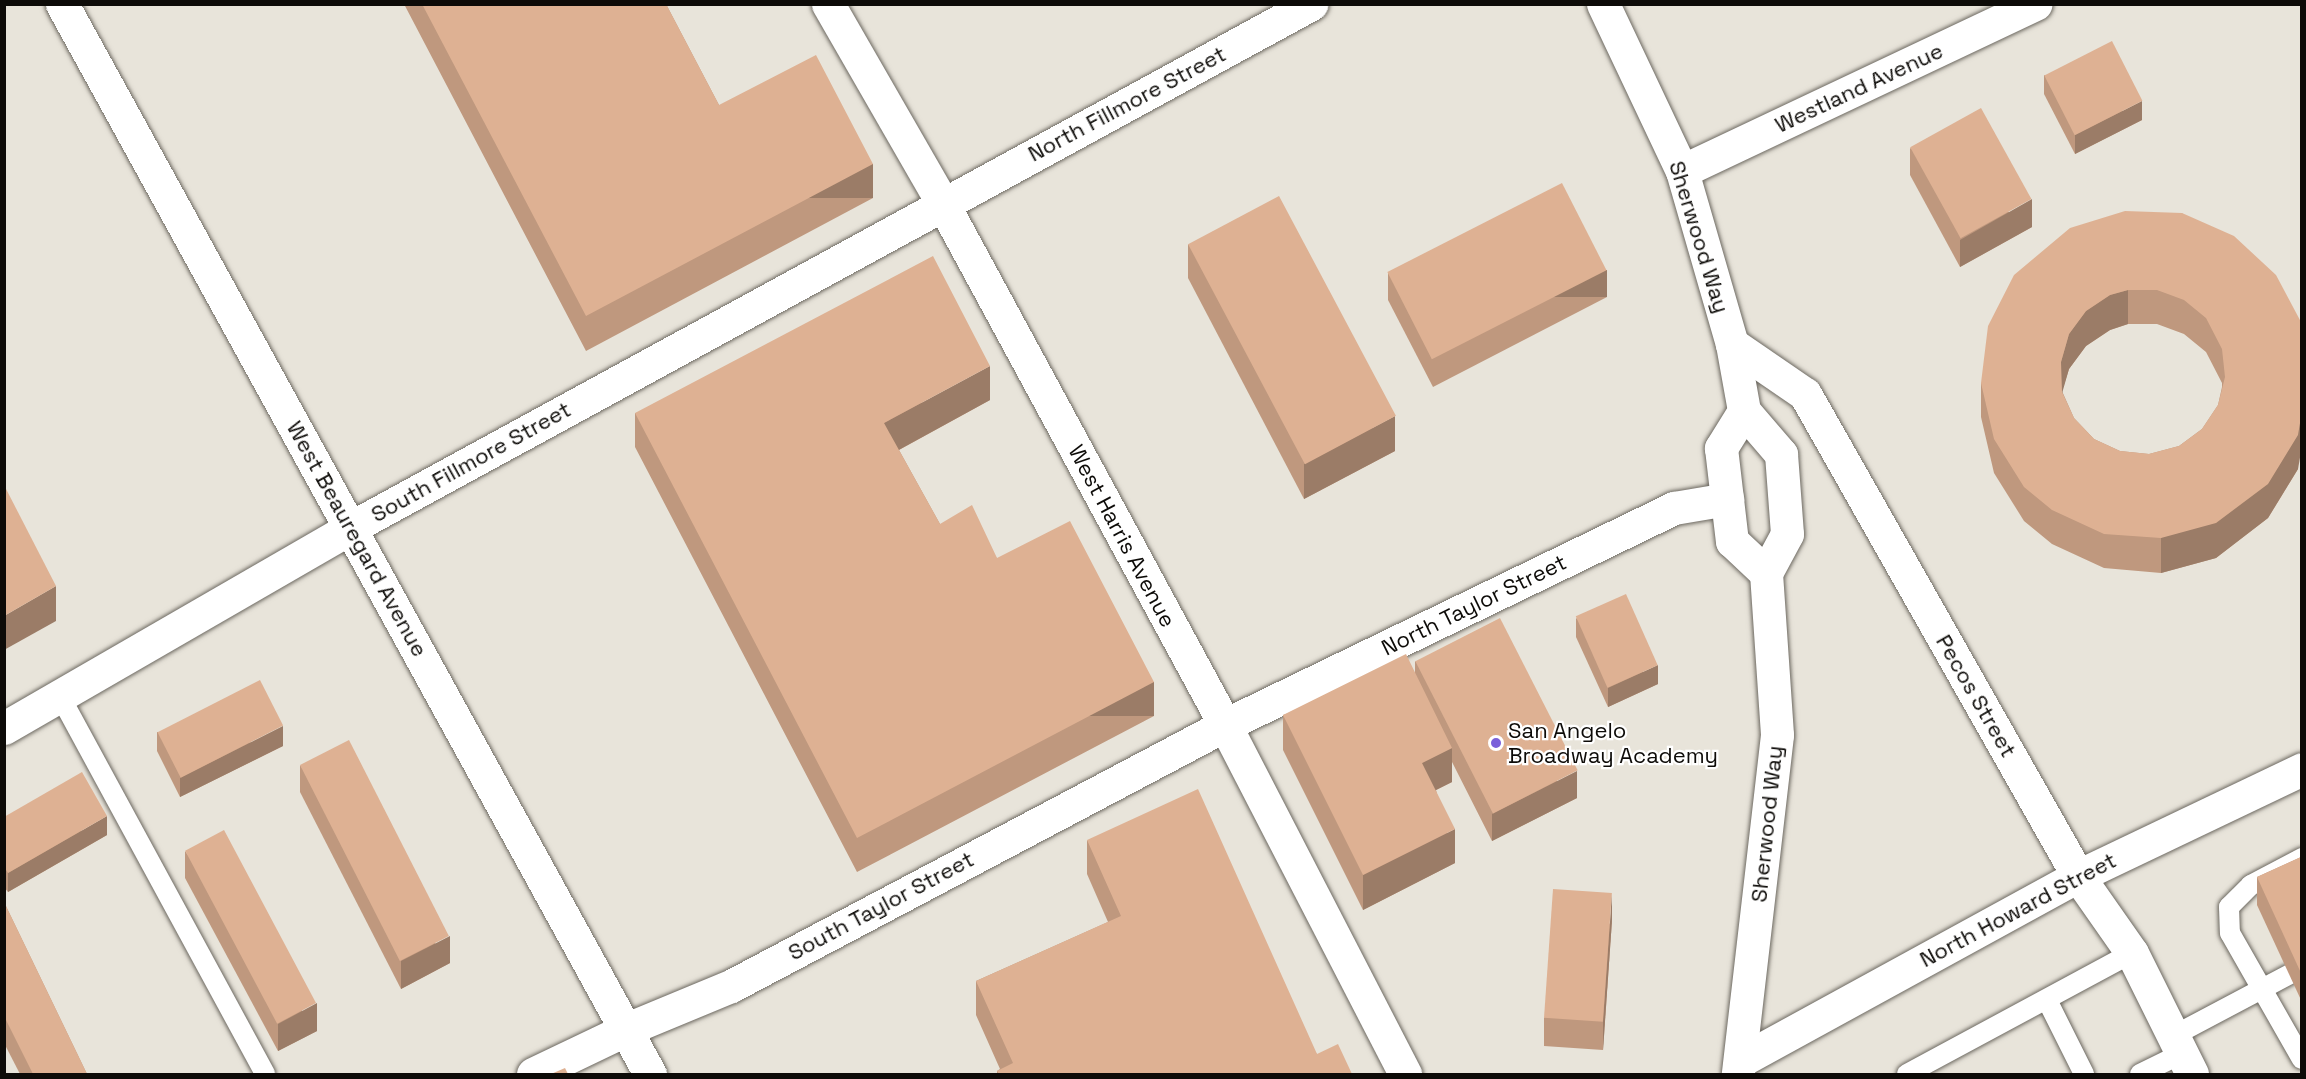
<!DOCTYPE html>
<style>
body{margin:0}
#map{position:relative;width:2306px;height:1079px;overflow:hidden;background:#e8e4da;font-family:"Space Grotesk",sans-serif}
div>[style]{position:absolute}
.roads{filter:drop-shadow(0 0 2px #6c6860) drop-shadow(0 0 2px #6c6860)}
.lane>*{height:20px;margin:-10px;padding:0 10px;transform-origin:10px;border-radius:10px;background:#fff}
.street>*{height:33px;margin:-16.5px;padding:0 16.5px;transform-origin:16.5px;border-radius:16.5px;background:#fff}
.secondary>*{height:33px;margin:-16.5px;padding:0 16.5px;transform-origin:16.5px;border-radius:16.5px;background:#fff}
.primary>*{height:33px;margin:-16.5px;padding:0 16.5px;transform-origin:16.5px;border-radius:16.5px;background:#fff}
.wall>*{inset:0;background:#bf987e}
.shaded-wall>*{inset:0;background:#9b7c67;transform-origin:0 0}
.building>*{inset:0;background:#deb193;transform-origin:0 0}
.dots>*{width:16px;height:16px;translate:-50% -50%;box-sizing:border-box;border:3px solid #fff;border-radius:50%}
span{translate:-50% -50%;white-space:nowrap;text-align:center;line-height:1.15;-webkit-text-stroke:4.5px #fff;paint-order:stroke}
.street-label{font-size:22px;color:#0d0b08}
.poi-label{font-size:22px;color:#0d0b08}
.left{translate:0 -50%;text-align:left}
.frame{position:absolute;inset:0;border:6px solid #0d0b08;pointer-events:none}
</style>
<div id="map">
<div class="roads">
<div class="lane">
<i style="left:60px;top:696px;width:430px;rotate:61.5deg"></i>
<i style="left:2302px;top:858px;width:58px;rotate:152.1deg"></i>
<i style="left:2251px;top:885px;width:31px;rotate:135deg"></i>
<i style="left:2229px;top:907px;width:26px;rotate:88deg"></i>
<i style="left:2230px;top:933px;width:145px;rotate:60.3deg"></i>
<i style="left:2047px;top:1000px;width:83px;rotate:63.4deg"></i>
<i style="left:2173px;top:1036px;width:132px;rotate:-27.9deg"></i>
<i style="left:1907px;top:1074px;width:255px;rotate:-28.3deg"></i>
<i style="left:2140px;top:1074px;width:46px;rotate:-26deg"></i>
</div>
<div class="street">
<i style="left:828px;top:4px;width:231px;rotate:60.1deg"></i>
<i style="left:943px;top:204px;width:592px;rotate:61.57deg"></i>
<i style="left:1225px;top:725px;width:393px;rotate:62.7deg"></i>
<i style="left:1682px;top:171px;width:391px;rotate:-25.3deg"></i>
<i style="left:4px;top:728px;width:400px;rotate:-30deg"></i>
<i style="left:350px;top:528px;width:1095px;rotate:-28.6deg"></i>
<i style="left:1740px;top:1061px;width:385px;rotate:-28.7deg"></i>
<i style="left:533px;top:1074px;width:104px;rotate:-25.6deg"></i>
<i style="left:627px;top:1029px;width:113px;rotate:-22.5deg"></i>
<i style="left:731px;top:986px;width:559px;rotate:-27.85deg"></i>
<i style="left:1225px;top:725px;width:499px;rotate:-25.8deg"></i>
<i style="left:1674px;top:508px;width:54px;rotate:-9.6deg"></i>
</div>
<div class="secondary">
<i style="left:62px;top:4px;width:1221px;rotate:61.21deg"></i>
<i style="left:1732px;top:344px;width:88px;rotate:34.4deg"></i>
<i style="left:1805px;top:394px;width:554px;rotate:60.47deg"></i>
<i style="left:2078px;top:876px;width:94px;rotate:55deg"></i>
<i style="left:2132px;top:953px;width:135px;rotate:63.6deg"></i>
<i style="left:2078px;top:876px;width:248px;rotate:-25.5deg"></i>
</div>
<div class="primary">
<i style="left:1603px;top:4px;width:185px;rotate:64.7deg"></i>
<i style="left:1682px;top:171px;width:180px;rotate:73.9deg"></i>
<i style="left:1732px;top:344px;width:68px;rotate:79.8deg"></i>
<i style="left:1744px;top:411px;width:57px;rotate:49.3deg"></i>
<i style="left:1781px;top:454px;width:80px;rotate:85.7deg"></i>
<i style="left:1787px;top:534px;width:44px;rotate:118.3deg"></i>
<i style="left:1766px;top:573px;width:162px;rotate:86.1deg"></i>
<i style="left:1777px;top:735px;width:341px;rotate:96.6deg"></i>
<i style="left:1744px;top:411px;width:44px;rotate:121.9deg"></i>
<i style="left:1721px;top:448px;width:94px;rotate:83.3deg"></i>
<i style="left:1732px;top:541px;width:47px;rotate:43.3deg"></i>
</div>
</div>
<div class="wall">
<i style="clip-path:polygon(404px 4px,666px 4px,719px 105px,873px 198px,586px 351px)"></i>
<i style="clip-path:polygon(2044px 75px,2142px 120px,2075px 154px,2044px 94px)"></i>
<i style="clip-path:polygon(1910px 148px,2032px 227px,1960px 267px,1910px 175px)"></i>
<i style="clip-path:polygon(evenodd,2182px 213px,2298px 469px,2268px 518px,2216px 558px,2161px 573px,2104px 568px,2052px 544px,2024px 521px,1994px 473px,1981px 417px,1981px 383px,2182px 213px,2128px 324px,2157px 324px,2184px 334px,2206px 352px,2222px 383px,2222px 387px,2218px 405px,2202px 429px,2179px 446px,2149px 454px,2120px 451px,2094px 439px,2074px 418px,2062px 391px,2069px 369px,2086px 346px,2110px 330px,2128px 324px)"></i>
<i style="clip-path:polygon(1188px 244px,1395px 451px,1304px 499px,1188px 278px)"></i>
<i style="clip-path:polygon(1388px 273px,1607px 297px,1433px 387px,1388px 300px)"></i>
<i style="clip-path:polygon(990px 400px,899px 450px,940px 524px,997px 558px,1154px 716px,857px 872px,635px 447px,635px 413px)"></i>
<i style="clip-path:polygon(1576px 618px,1658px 684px,1608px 707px,1576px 637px)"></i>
<i style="clip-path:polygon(1415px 661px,1577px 798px,1492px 841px,1452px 762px,1452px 782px,1436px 790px,1455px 863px,1363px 910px,1283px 750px,1283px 715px,1415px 674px)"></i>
<i style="clip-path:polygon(157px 732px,283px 746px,180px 797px,157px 751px)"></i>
<i style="clip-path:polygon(300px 765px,450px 963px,401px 989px,300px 792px)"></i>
<i style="clip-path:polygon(4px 817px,107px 835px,8px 892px,4px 887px)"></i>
<i style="clip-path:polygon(1087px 840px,1317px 1054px,1352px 1074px,997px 1074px,997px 1071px,1000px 1069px,976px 1015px,976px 981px,1108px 922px,1087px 874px)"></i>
<i style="clip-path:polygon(185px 851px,317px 1031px,278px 1051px,185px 878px)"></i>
<i style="clip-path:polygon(2301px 857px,2301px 1000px,2257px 905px,2257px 877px)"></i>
<i style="clip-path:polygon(4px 902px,87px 1074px,20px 1074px,4px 1043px)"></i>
<i style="clip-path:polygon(1612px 920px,1603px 1050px,1544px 1046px,1544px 1018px)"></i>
</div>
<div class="shaded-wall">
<i style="clip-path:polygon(2142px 101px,2142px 120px,2075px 154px,2075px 135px)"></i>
<i style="left:873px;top:164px;width:34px;height:325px;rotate:90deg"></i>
<i style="clip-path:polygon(2032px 199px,2032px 227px,1960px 267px,1960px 240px)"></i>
<i style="left:1607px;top:270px;width:27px;height:196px;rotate:90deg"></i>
<i style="clip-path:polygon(2128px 290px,2128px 324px,2110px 330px,2086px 346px,2069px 369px,2061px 397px,2061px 362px,2069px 334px,2086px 311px,2110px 295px)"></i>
<i style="clip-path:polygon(990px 366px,990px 400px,884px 458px,884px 423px)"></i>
<i style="clip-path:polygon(1395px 416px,1395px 451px,1304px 499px,1304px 464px)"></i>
<i style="clip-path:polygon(2301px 417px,2301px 452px,2298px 469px,2268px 518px,2216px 558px,2161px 573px,2161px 538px)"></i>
<i style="clip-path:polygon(56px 586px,56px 621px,4px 650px,4px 616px)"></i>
<i style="clip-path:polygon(1658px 665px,1658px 684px,1608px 707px,1608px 688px)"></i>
<i style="left:1154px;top:682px;width:34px;height:335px;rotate:90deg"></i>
<i style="clip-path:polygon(283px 726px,283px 746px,180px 797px,180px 778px)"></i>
<i style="clip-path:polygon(1452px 748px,1452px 782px,1422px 797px,1422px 763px)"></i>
<i style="clip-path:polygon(1577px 771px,1577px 798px,1492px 841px,1492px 814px)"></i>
<i style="clip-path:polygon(107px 816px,107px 835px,8px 892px,8px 873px)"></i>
<i style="clip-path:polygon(1455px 829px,1455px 863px,1363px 910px,1363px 875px)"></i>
<i style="clip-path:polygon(1612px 893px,1612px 920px,1603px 1050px,1603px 1022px)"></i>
<i style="clip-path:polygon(450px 936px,450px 963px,401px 989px,401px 961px)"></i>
<i style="clip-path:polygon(317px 1003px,317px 1031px,278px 1051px,278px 1024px)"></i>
</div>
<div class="building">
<i style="clip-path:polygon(422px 4px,666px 4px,719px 105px,816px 55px,873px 164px,586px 316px)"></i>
<i style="left:2112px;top:41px;width:67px;height:76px;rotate:63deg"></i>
<i style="left:1981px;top:108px;width:104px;height:81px;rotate:61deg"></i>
<i style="left:1562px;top:183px;width:98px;height:196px;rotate:63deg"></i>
<i style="left:1279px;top:196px;width:249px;height:103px;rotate:62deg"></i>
<i style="clip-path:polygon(evenodd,2125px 211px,2182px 213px,2234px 236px,2276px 275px,2301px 322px,2301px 417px,2298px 435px,2268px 484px,2216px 523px,2161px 538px,2104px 534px,2052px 510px,2024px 487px,1994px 439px,1981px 383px,1988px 326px,2014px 275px,2070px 228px,2125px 211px,2128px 290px,2157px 290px,2184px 300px,2206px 318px,2222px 349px,2225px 377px,2218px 405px,2202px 429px,2179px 446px,2149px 454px,2120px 451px,2094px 439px,2074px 418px,2062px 392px,2061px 362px,2069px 334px,2086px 311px,2110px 295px,2128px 290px)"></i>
<i style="clip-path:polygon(933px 256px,990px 366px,884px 423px,940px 524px,972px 505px,997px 558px,1070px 521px,1154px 682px,857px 838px,635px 413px)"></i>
<i style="clip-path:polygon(4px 485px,56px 586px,4px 616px)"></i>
<i style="left:1626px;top:594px;width:78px;height:55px;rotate:66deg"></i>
<i style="left:1500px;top:618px;width:171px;height:95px;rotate:63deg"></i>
<i style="clip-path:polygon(1406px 654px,1452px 748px,1422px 763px,1455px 829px,1363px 875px,1283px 715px)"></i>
<i style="left:260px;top:680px;width:51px;height:115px;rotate:63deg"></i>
<i style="left:349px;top:740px;width:220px;height:55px;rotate:63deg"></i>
<i style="clip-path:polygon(82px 772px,107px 816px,8px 873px,4px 867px,4px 817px)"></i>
<i style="clip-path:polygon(1198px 789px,1317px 1054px,1338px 1044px,1352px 1074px,999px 1074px,997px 1071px,1013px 1063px,976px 981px,1121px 916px,1087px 840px)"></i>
<i style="left:224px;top:830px;width:196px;height:44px;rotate:62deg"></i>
<i style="clip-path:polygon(2301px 857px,2301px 973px,2257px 877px)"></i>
<i style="left:1553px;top:889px;width:59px;height:129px;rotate:4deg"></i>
<i style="clip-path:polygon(4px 902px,87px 1074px,33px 1074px,4px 1016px)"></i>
<i style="clip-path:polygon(565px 1068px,568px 1074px,551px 1074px)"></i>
</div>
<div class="dots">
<i style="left:1496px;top:743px;background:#7a5fda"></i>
</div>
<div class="street-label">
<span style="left:1859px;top:88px;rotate:-25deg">Westland Avenue</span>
<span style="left:1127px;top:104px;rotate:-28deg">North Fillmore Street</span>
<span style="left:1699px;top:237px;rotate:73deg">Sherwood Way</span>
<span style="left:471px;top:462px;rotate:-29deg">South Fillmore Street</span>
<span style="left:1122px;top:536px;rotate:62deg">West Harris Avenue</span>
<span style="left:357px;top:539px;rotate:61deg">West Beauregard Avenue</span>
<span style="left:1474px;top:605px;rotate:-26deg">North Taylor Street</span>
<span style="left:1976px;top:696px;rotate:60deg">Pecos Street</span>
<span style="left:1767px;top:824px;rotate:-84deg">Sherwood Way</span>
<span style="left:881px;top:906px;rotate:-28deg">South Taylor Street</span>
<span style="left:2018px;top:910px;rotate:-28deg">North Howard Street</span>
</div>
<div class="poi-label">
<span class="left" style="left:1508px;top:743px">San Angelo<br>Broadway Academy</span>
</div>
<div class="frame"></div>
</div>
